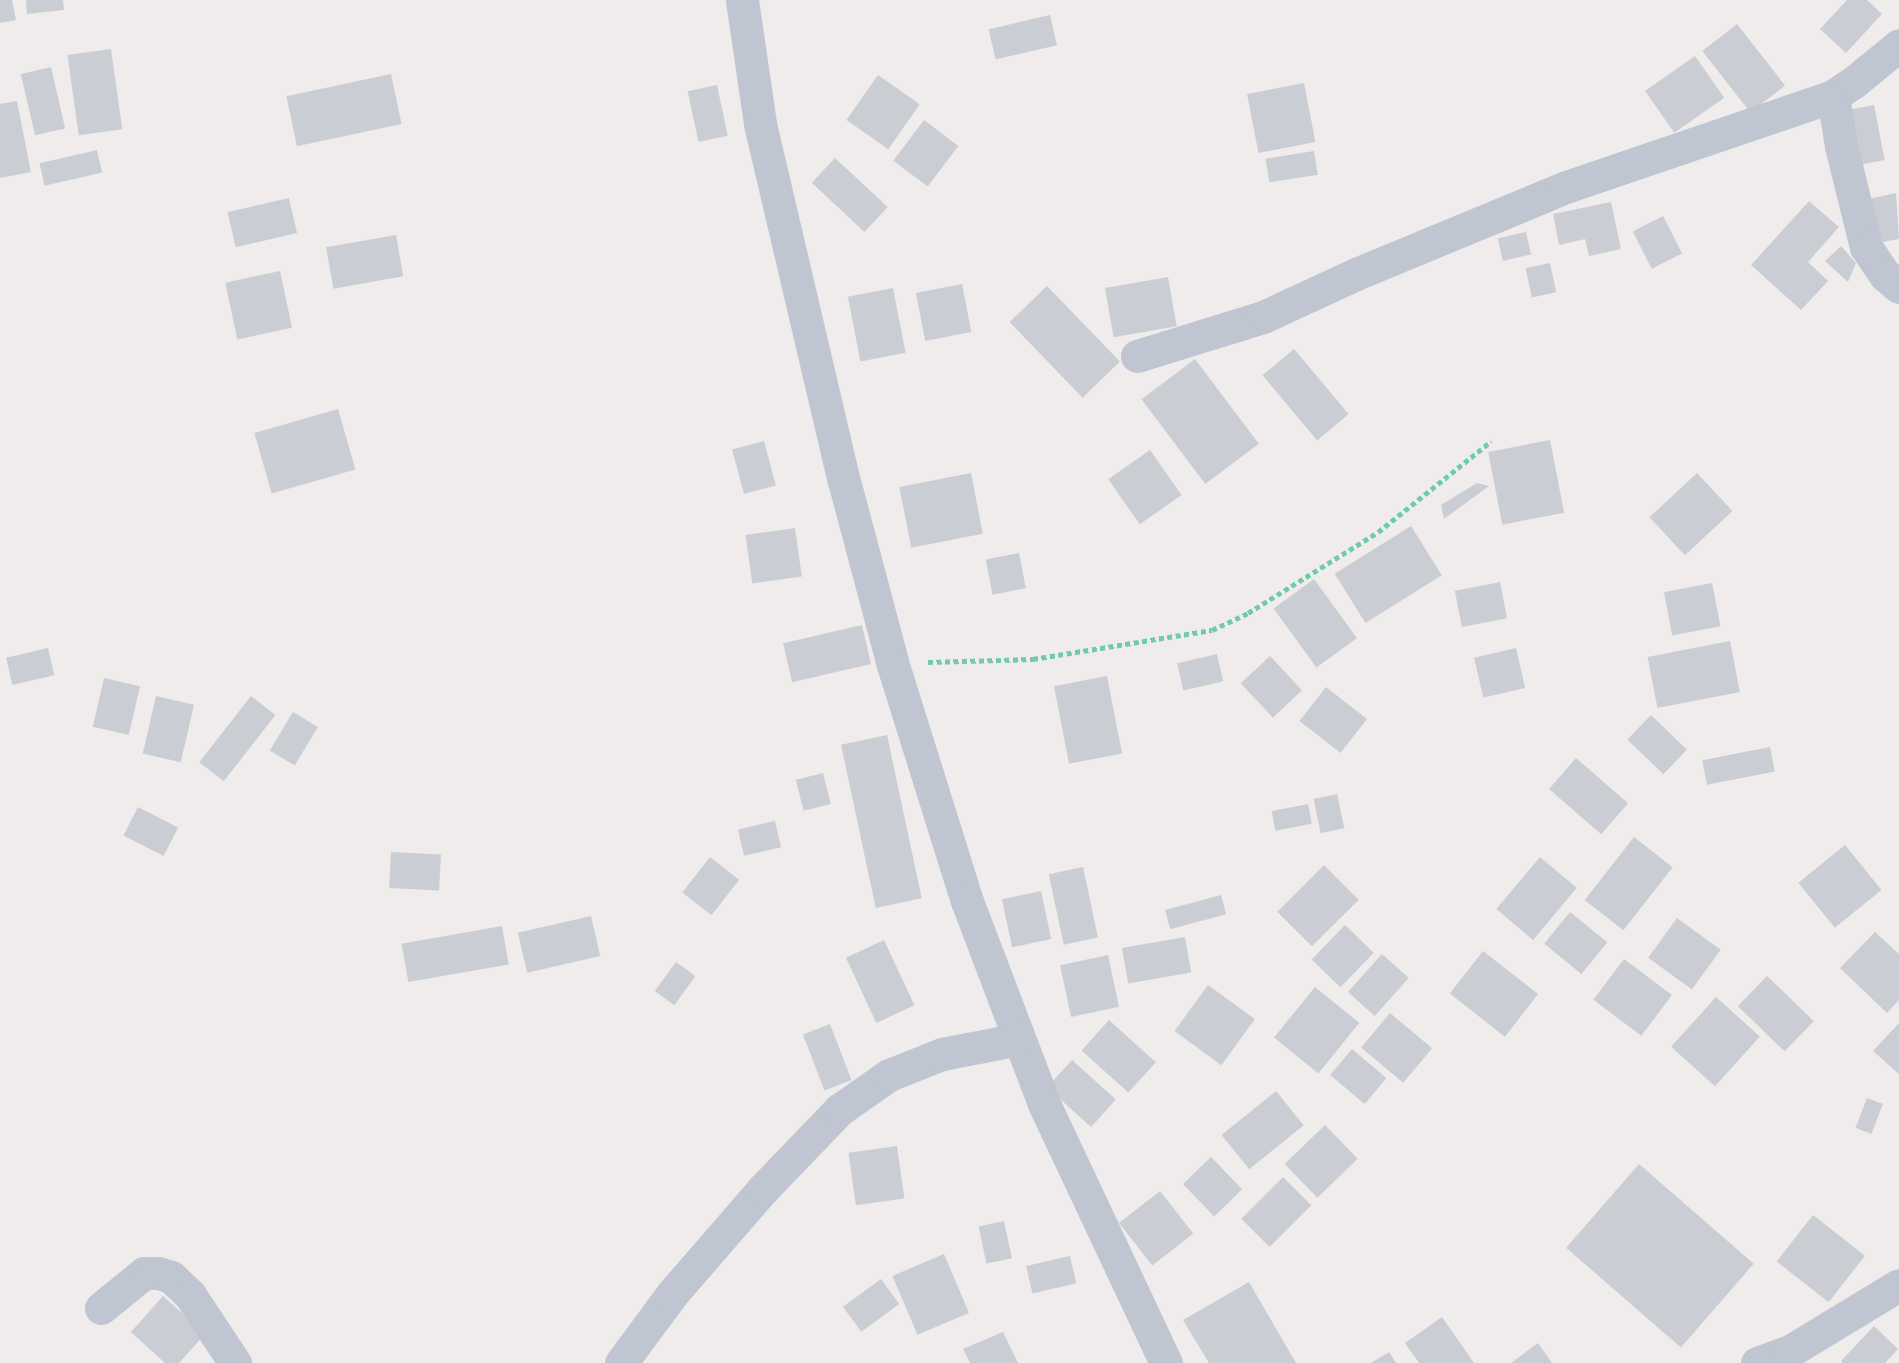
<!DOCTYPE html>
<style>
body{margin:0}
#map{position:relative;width:1899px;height:1363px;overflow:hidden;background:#efeceb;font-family:"Open Sans",sans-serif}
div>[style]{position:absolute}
.building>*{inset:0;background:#cbcdd4;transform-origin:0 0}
.path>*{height:4.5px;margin-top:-2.25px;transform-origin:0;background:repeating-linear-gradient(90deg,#71cbab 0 5px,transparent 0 8.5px)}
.minor>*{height:33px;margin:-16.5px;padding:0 16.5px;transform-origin:16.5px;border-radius:16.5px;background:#bfc6d1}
span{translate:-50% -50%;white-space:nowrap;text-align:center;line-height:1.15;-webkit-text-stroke:7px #fff;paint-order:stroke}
</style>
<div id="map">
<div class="building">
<i style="clip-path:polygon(0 0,12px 0,16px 20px,0 23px)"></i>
<i style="clip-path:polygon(26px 0,63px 0,64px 10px,27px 14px)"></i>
<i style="clip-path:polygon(1847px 0,1867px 0,1882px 14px,1846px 53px,1820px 29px)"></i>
<i style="left:1050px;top:15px;width:31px;height:63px;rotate:77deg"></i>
<i style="left:1737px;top:24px;width:78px;height:44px;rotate:52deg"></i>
<i style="left:111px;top:49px;width:81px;height:44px;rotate:82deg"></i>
<i style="left:1695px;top:56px;width:51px;height:61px;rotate:55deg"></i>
<i style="left:51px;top:67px;width:63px;height:31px;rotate:77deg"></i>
<i style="left:391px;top:74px;width:51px;height:107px;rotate:78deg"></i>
<i style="left:878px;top:75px;width:51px;height:55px;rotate:35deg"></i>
<i style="left:1304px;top:83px;width:60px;height:58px;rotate:79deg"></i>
<i style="left:717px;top:85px;width:52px;height:30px;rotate:78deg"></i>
<i style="clip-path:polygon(17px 101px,31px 172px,0 178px,0 104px)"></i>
<i style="left:1874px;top:105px;width:56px;height:36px;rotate:79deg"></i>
<i style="left:924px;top:120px;width:43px;height:51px;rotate:37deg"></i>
<i style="left:97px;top:150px;width:23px;height:59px;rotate:77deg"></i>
<i style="left:1314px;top:151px;width:24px;height:49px;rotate:81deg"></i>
<i style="left:835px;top:158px;width:72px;height:34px;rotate:43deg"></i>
<i style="clip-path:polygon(1896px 193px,1899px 239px,1878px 243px,1869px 199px)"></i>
<i style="left:289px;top:198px;width:36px;height:63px;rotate:77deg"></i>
<i style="clip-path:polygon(1809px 201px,1839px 227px,1808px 262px,1828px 281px,1801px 310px,1751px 265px)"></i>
<i style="clip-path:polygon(1611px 202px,1621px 249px,1589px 256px,1585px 239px,1559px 245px,1553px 214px)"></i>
<i style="left:1663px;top:216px;width:42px;height:34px;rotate:63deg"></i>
<i style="left:1526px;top:232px;width:23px;height:29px;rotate:77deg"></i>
<i style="left:396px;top:235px;width:42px;height:71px;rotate:80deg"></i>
<i style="clip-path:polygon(1841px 246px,1856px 263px,1848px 282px,1825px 261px)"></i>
<i style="left:1550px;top:263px;width:30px;height:25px;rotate:78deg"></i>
<i style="left:280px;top:271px;width:58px;height:56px;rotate:78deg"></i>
<i style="left:1168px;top:277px;width:50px;height:64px;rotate:80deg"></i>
<i style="left:962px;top:284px;width:49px;height:47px;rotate:79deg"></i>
<i style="left:1047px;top:286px;width:105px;height:52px;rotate:46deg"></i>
<i style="left:893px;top:288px;width:66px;height:46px;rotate:79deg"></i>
<i style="left:1294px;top:349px;width:85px;height:41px;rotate:50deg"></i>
<i style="left:1195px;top:359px;width:106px;height:67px;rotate:53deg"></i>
<i style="left:338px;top:409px;width:63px;height:87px;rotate:74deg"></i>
<i style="left:1550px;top:440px;width:74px;height:63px;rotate:79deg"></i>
<i style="left:764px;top:441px;width:46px;height:33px;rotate:75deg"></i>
<i style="left:1150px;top:450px;width:55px;height:51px;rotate:55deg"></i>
<i style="left:971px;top:473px;width:62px;height:73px;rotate:79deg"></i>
<i style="left:1697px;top:473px;width:52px;height:65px;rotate:47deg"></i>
<i style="clip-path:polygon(1477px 483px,1489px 486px,1444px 519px,1441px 505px)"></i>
<i style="left:1411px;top:526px;width:58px;height:90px;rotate:58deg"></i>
<i style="left:795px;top:528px;width:49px;height:50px;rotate:82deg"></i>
<i style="left:1019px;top:553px;width:36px;height:34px;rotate:79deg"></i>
<i style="left:1314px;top:579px;width:73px;height:50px;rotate:54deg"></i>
<i style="left:1500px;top:582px;width:37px;height:46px;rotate:79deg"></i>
<i style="left:1712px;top:583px;width:44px;height:49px;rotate:79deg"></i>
<i style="left:862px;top:625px;width:40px;height:81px;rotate:77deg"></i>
<i style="left:1730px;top:641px;width:52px;height:84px;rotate:79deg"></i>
<i style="left:48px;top:648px;width:28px;height:43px;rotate:77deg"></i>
<i style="left:1516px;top:648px;width:41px;height:43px;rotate:77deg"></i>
<i style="left:1217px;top:654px;width:28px;height:41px;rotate:77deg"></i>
<i style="left:1270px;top:656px;width:47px;height:40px;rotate:47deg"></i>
<i style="left:1107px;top:676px;width:79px;height:54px;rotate:79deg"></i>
<i style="left:104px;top:678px;width:37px;height:50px;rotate:13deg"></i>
<i style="left:1326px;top:687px;width:52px;height:43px;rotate:38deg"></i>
<i style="left:156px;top:696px;width:39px;height:59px;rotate:13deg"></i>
<i style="left:251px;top:696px;width:31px;height:84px;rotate:38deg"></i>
<i style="left:293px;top:712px;width:29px;height:45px;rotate:31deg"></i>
<i style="left:1651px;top:715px;width:50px;height:34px;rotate:44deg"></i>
<i style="left:887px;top:735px;width:167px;height:47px;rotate:78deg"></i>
<i style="left:1770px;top:747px;width:25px;height:69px;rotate:79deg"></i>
<i style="left:1576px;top:758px;width:69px;height:41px;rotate:41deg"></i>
<i style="left:823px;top:773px;width:32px;height:28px;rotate:76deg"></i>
<i style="left:1337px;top:794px;width:35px;height:24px;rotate:78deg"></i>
<i style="left:1308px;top:804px;width:20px;height:37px;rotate:79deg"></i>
<i style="left:138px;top:807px;width:45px;height:32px;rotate:27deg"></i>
<i style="left:775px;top:821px;width:27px;height:38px;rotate:77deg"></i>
<i style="left:1634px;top:837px;width:49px;height:80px;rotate:38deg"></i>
<i style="left:1845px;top:845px;width:58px;height:60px;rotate:51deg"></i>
<i style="left:391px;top:852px;width:50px;height:36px;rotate:3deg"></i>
<i style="left:710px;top:857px;width:37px;height:45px;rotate:38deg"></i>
<i style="left:1540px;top:857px;width:48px;height:68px;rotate:40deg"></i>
<i style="left:1324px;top:865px;width:49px;height:66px;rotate:45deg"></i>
<i style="left:1083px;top:867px;width:72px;height:35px;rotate:78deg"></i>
<i style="left:1041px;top:891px;width:49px;height:40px;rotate:78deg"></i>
<i style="left:1221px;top:895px;width:20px;height:58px;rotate:75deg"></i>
<i style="left:1570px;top:912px;width:48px;height:41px;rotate:39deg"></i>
<i style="left:591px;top:916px;width:41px;height:75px;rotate:77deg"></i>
<i style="left:1677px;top:918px;width:54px;height:49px;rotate:36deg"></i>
<i style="left:1345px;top:925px;width:40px;height:48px;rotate:44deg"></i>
<i style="left:502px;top:926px;width:39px;height:102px;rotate:80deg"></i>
<i style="clip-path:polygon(1875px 932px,1899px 954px,1899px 1000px,1887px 1013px,1840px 968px)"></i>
<i style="left:1185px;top:937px;width:36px;height:64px;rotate:80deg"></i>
<i style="left:884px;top:940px;width:72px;height:42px;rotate:65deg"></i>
<i style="left:1483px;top:951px;width:70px;height:54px;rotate:38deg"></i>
<i style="left:1382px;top:954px;width:36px;height:51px;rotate:42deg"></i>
<i style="left:1108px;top:955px;width:53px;height:49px;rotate:78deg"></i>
<i style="left:1624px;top:959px;width:60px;height:51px;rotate:37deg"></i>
<i style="left:676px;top:962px;width:24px;height:36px;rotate:36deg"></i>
<i style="left:1767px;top:976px;width:65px;height:42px;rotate:44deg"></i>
<i style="left:1208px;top:985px;width:58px;height:57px;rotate:36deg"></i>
<i style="left:1315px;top:987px;width:57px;height:65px;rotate:39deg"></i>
<i style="left:1716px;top:997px;width:59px;height:67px;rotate:42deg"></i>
<i style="left:1390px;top:1013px;width:55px;height:45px;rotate:40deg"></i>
<i style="left:1109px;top:1020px;width:63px;height:41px;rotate:42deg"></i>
<i style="clip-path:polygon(1899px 1023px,1899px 1074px,1873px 1051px)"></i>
<i style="left:830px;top:1024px;width:60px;height:29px;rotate:69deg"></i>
<i style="left:1352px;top:1049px;width:45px;height:34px;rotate:40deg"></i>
<i style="left:1072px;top:1060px;width:59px;height:37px;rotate:42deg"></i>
<i style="left:1276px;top:1091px;width:44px;height:70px;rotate:51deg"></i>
<i style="left:1867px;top:1098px;width:17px;height:32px;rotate:21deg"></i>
<i style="left:1325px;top:1125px;width:47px;height:56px;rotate:46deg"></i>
<i style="left:897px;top:1146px;width:53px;height:49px;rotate:82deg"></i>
<i style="left:1211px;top:1157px;width:45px;height:39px;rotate:46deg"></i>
<i style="left:1639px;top:1164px;width:152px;height:111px;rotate:41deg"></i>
<i style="left:1283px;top:1177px;width:40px;height:59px;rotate:45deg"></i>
<i style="left:1160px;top:1191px;width:54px;height:52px;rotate:52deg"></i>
<i style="left:1813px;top:1215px;width:66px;height:59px;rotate:38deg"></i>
<i style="left:1004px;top:1221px;width:38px;height:26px;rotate:78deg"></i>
<i style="left:944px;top:1254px;width:64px;height:56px;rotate:67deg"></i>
<i style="left:1070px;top:1256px;width:28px;height:45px;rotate:77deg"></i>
<i style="left:881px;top:1279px;width:31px;height:47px;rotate:54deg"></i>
<i style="clip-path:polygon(1249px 1282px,1296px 1363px,1209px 1363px,1183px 1320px)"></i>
<i style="clip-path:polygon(163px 1296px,205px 1334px,179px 1363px,165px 1363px,131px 1332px)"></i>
<i style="clip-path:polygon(1442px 1317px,1474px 1363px,1419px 1363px,1405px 1343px)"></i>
<i style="clip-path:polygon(1874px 1326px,1898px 1349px,1885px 1363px,1843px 1363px,1841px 1361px)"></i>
<i style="clip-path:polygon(1003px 1332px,1018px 1363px,970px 1363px,963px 1349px)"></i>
<i style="clip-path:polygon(1538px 1343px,1552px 1363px,1511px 1363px)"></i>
<i style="clip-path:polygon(1389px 1352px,1396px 1363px,1371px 1363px)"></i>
</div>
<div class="path">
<i style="left:928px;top:662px;width:105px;rotate:-1.6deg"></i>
<i style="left:1033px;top:659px;width:181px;rotate:-9.2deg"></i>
<i style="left:1212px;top:630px;width:40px;rotate:-25deg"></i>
<i style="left:1248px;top:613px;width:153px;rotate:-31.9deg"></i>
<i style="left:1378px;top:532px;width:145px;rotate:-38.8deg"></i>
</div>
<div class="minor">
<i style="left:742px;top:0;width:125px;rotate:81.7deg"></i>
<i style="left:760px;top:124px;width:367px;rotate:76.8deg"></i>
<i style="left:844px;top:481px;width:187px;rotate:75.1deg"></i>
<i style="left:892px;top:662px;width:250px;rotate:72.6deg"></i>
<i style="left:967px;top:901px;width:219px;rotate:69.2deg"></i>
<i style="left:1045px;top:1106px;width:284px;rotate:64.8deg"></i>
<i style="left:1833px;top:96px;width:51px;rotate:80.9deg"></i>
<i style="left:1841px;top:146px;width:104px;rotate:76.1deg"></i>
<i style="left:1866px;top:247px;width:34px;rotate:56deg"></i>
<i style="left:1885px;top:275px;width:18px;rotate:41deg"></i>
<i style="left:1137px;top:356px;width:132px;rotate:-17.2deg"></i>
<i style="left:1263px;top:317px;width:102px;rotate:-24.8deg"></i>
<i style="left:1356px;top:274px;width:227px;rotate:-22.5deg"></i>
<i style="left:1566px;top:187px;width:282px;rotate:-18.8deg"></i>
<i style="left:1833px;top:96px;width:25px;rotate:-34deg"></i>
<i style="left:1854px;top:82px;width:58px;rotate:-39.4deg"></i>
<i style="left:101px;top:1308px;width:55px;rotate:-39.1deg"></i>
<i style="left:144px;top:1273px;width:14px"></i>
<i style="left:158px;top:1273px;width:14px;rotate:17deg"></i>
<i style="left:171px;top:1277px;width:26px;rotate:43deg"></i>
<i style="left:190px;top:1295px;width:82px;rotate:56.5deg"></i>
<i style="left:621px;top:1363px;width:86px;rotate:-53.5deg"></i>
<i style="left:672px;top:1294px;width:139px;rotate:-49.1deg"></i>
<i style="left:763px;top:1189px;width:110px;rotate:-46.1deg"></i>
<i style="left:839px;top:1110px;width:61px;rotate:-35deg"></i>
<i style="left:889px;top:1075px;width:57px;rotate:-21.6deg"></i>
<i style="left:942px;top:1054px;width:78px;rotate:-11deg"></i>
<i style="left:1757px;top:1363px;width:35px;rotate:-20deg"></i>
<i style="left:1790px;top:1351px;width:127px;rotate:-31.2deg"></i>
</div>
</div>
